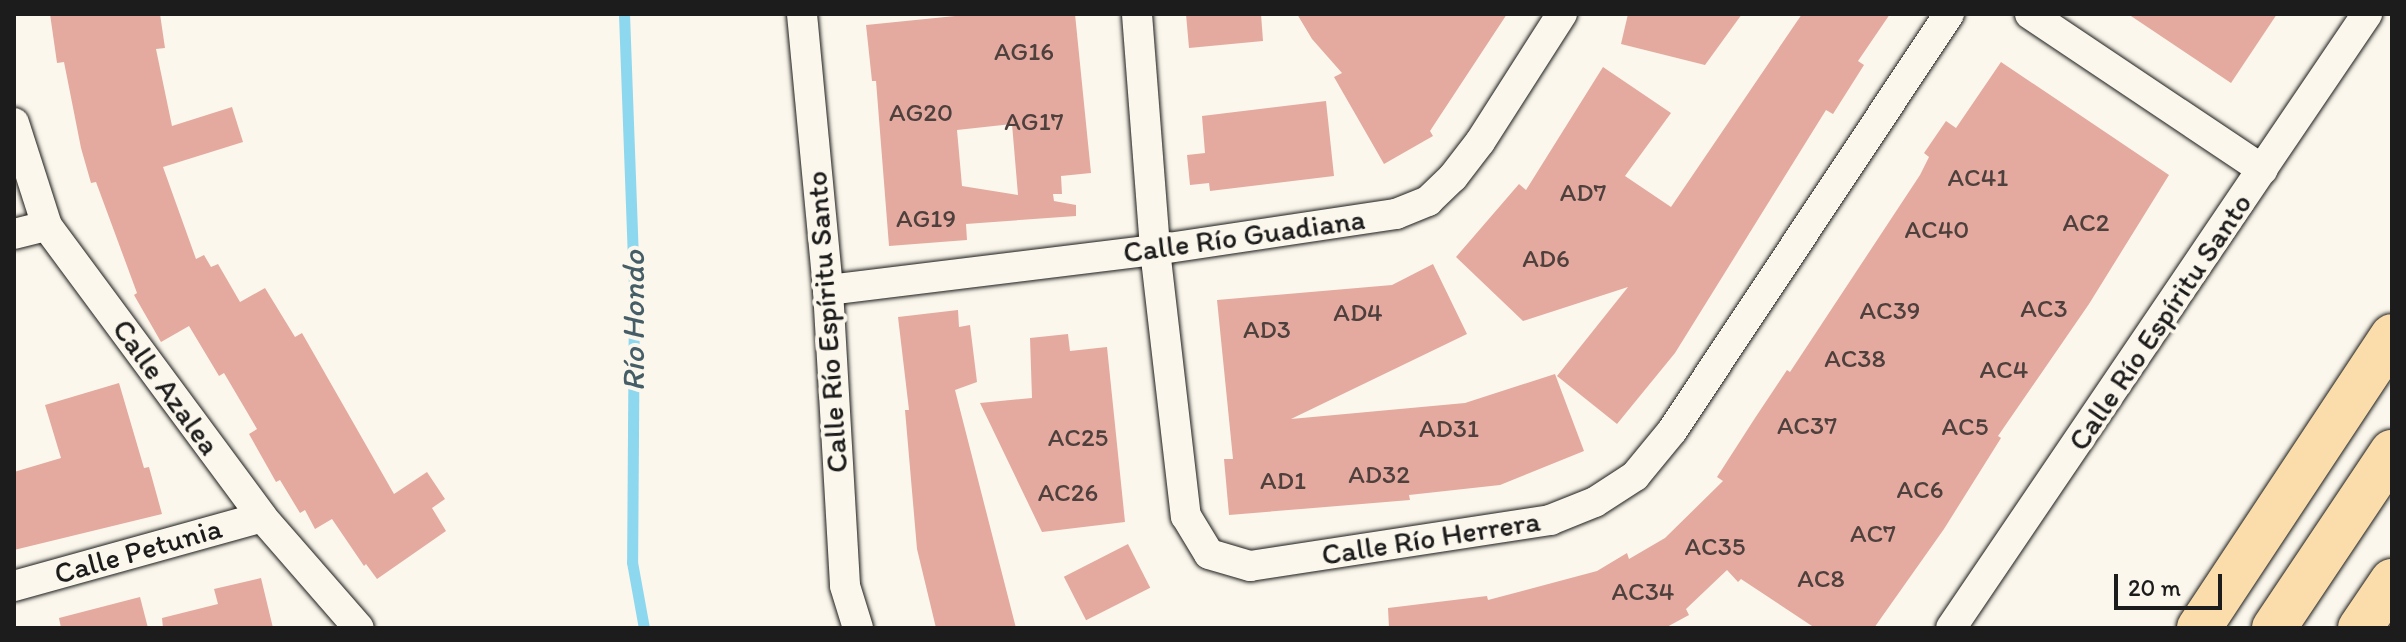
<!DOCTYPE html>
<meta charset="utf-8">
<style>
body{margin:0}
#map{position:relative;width:2406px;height:642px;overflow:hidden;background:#fbf7ec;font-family:Itim,sans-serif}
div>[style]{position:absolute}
.stream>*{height:11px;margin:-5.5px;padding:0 5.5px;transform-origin:5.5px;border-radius:5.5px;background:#8dd7ef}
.building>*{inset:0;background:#e4aa9f;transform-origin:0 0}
.roads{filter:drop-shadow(0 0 2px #1c1c1c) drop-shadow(0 0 2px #1c1c1c)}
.street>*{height:30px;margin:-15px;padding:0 15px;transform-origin:15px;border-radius:15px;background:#fbf7ec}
.highway>*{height:44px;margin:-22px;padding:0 22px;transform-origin:22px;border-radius:22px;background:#fbddab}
span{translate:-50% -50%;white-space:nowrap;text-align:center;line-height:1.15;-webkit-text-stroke:8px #fbf7ec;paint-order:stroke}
.number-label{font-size:26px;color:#4e403d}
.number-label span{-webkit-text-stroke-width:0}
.street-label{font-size:30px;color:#1c1c1c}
.water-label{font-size:32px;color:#445d66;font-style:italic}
.frame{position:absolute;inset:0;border:16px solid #1c1c1c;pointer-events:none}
.scale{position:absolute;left:2114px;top:574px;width:108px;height:36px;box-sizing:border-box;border:4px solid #1c1c1c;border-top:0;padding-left:10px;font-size:24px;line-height:28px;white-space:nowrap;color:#1c1c1c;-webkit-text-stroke:6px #fbf7ec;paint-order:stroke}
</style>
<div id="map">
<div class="stream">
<i style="left:624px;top:14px;width:277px;rotate:87.9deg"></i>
<i style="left:634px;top:291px;width:271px;rotate:90.4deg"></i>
<i style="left:632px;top:562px;width:67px;rotate:79.7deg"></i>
</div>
<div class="building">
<i style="clip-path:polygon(50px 14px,160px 14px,165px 48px,156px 49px,172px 126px,232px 107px,243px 142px,163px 167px,196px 259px,204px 255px,211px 267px,218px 264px,240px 302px,265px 288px,295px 337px,302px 333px,394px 494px,427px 472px,445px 499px,432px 508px,446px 531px,377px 579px,366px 564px,364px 566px,332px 519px,315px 529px,305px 510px,300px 513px,280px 480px,276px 482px,249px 434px,257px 429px,224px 373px,219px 376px,189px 326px,161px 342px,134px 295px,137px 293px,96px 182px,91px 183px,81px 148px,64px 62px,57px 63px)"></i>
<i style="clip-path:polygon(evenodd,975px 14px,1075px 14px,1091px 173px,1061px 176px,1062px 194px,1053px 194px,1054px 201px,1076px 205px,1076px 216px,966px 224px,967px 240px,889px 246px,876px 81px,872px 81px,866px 25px,975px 14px,1012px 124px,1018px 195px,962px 186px,957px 130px,1012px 124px)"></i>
<i style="clip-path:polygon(1186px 14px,1261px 14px,1263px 41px,1189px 48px)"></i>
<i style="clip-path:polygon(1297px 14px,1507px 14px,1430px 131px,1433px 136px,1384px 164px,1334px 77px,1342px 73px,1312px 39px)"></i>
<i style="clip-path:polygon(1628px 14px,1742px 14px,1705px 65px,1621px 44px)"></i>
<i style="clip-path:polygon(1802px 14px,1890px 14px,1858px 61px,1864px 65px,1833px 114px,1826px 110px,1675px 353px,1617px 424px,1557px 376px,1628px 287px,1523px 321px,1456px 257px,1519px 184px,1526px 190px,1603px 67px,1671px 113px,1625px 176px,1671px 207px)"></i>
<i style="clip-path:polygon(2128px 14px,2277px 14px,2231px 83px)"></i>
<i style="clip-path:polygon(2001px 62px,2169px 175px,2089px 304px,1998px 436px,2001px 438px,1944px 529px,1874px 628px,1815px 628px,1741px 579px,1738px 582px,1727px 570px,1686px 609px,1689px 615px,1665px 628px,1389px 628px,1388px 608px,1487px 596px,1488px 600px,1597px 571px,1627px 553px,1629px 559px,1665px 538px,1723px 481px,1717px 477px,1755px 418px,1787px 370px,1790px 372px,1920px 175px,1929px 157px,1924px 153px,1946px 121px,1956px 128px)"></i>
<i style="clip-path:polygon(1326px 101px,1334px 176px,1210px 191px,1209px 183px,1190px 185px,1187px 155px,1205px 153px,1202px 116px)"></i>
<i style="clip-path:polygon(1433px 264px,1467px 334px,1291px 419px,1465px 403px,1555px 374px,1584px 451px,1500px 485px,1409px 495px,1410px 500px,1229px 515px,1224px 459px,1233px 459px,1217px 300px,1392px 285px)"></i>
<i style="clip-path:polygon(958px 310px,959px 327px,970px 325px,977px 382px,955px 390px,1016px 628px,936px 628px,917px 549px,905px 410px,909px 410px,898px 317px)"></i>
<i style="clip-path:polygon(1068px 334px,1070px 351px,1107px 347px,1125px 522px,1042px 532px,980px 403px,1032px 398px,1030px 338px)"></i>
<i style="clip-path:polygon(119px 383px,144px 468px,149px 467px,162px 514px,14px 550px,14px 472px,61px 458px,45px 405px)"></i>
<i style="left:1128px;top:544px;width:49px;height:72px;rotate:63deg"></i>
<i style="clip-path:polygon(261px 578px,273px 628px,163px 628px,162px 618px,218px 604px,214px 589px)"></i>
<i style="clip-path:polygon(140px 597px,148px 628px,61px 628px,59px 618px)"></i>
</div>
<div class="roads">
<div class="street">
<i style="left:802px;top:14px;width:277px;rotate:84.6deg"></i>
<i style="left:828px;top:290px;width:296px;rotate:86.7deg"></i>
<i style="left:845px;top:586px;width:44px;rotate:72.8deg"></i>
<i style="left:1137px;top:14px;width:237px;rotate:85.6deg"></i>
<i style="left:1155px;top:250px;width:268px;rotate:83.4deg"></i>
<i style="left:1186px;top:516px;width:44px;rotate:58.8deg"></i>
<i style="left:1209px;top:554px;width:43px;rotate:16.3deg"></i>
<i style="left:1250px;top:566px;width:304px;rotate:-8.7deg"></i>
<i style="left:1550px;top:520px;width:48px;rotate:-21.8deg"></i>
<i style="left:1595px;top:502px;width:48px;rotate:-33deg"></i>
<i style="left:1635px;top:476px;width:58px;rotate:-50.6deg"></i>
<i style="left:1672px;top:431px;width:501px;rotate:-56.41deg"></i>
<i style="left:2030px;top:14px;width:280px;rotate:33.8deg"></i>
<i style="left:14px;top:123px;width:108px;rotate:72.2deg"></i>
<i style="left:47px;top:226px;width:362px;rotate:53.5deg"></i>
<i style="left:262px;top:517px;width:147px;rotate:48.9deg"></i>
<i style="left:14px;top:234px;width:34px;rotate:-14deg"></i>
<i style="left:828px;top:290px;width:329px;rotate:-7deg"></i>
<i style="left:1155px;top:250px;width:244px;rotate:-8.5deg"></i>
<i style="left:1396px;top:214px;width:35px;rotate:-22deg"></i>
<i style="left:1428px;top:201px;width:35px;rotate:-44deg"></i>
<i style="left:1453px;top:177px;width:44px;rotate:-52.4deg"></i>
<i style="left:1480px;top:142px;width:152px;rotate:-57.4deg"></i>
<i style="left:14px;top:586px;width:257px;rotate:-15.5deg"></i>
<i style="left:1951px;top:628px;width:742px;rotate:-55.88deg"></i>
</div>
<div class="highway">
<i style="left:2199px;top:628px;width:350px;rotate:-56.5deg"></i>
<i style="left:2274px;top:628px;width:212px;rotate:-56.2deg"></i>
<i style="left:2360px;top:628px;width:57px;rotate:-55.8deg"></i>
</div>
</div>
<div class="number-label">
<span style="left:1024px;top:52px">AG16</span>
<span style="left:921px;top:113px">AG20</span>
<span style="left:1034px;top:122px">AG17</span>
<span style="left:1978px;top:178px">AC41</span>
<span style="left:1583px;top:193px">AD7</span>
<span style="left:926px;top:219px">AG19</span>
<span style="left:2086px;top:223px">AC2</span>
<span style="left:1937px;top:230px">AC40</span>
<span style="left:1546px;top:259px">AD6</span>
<span style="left:2044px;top:309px">AC3</span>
<span style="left:1890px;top:311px">AC39</span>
<span style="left:1358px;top:313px">AD4</span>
<span style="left:1267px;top:330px">AD3</span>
<span style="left:1855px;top:359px">AC38</span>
<span style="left:2004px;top:370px">AC4</span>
<span style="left:1807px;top:426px">AC37</span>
<span style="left:1965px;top:427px">AC5</span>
<span style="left:1449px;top:429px">AD31</span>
<span style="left:1078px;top:438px">AC25</span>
<span style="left:1379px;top:475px">AD32</span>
<span style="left:1283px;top:481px">AD1</span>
<span style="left:1920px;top:490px">AC6</span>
<span style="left:1068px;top:493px">AC26</span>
<span style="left:1873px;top:534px">AC7</span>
<span style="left:1715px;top:547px">AC35</span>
<span style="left:1821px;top:579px">AC8</span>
<span style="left:1643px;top:592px">AC34</span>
</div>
<div class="street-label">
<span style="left:1244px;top:236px;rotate:-8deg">Calle Río Guadiana</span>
<span style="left:827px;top:322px;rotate:-94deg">Calle Río Espíritu Santo</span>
<span style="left:2160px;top:322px;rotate:-56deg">Calle Río Espíritu Santo</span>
<span style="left:166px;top:387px;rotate:54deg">Calle Azalea</span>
<span style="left:1431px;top:538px;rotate:-9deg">Calle Río Herrera</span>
<span style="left:138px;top:551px;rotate:-16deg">Calle Petunia</span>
</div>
<div class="water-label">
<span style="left:633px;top:321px;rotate:-90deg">Río Hondo</span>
</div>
<div class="frame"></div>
<div class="scale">20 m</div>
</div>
